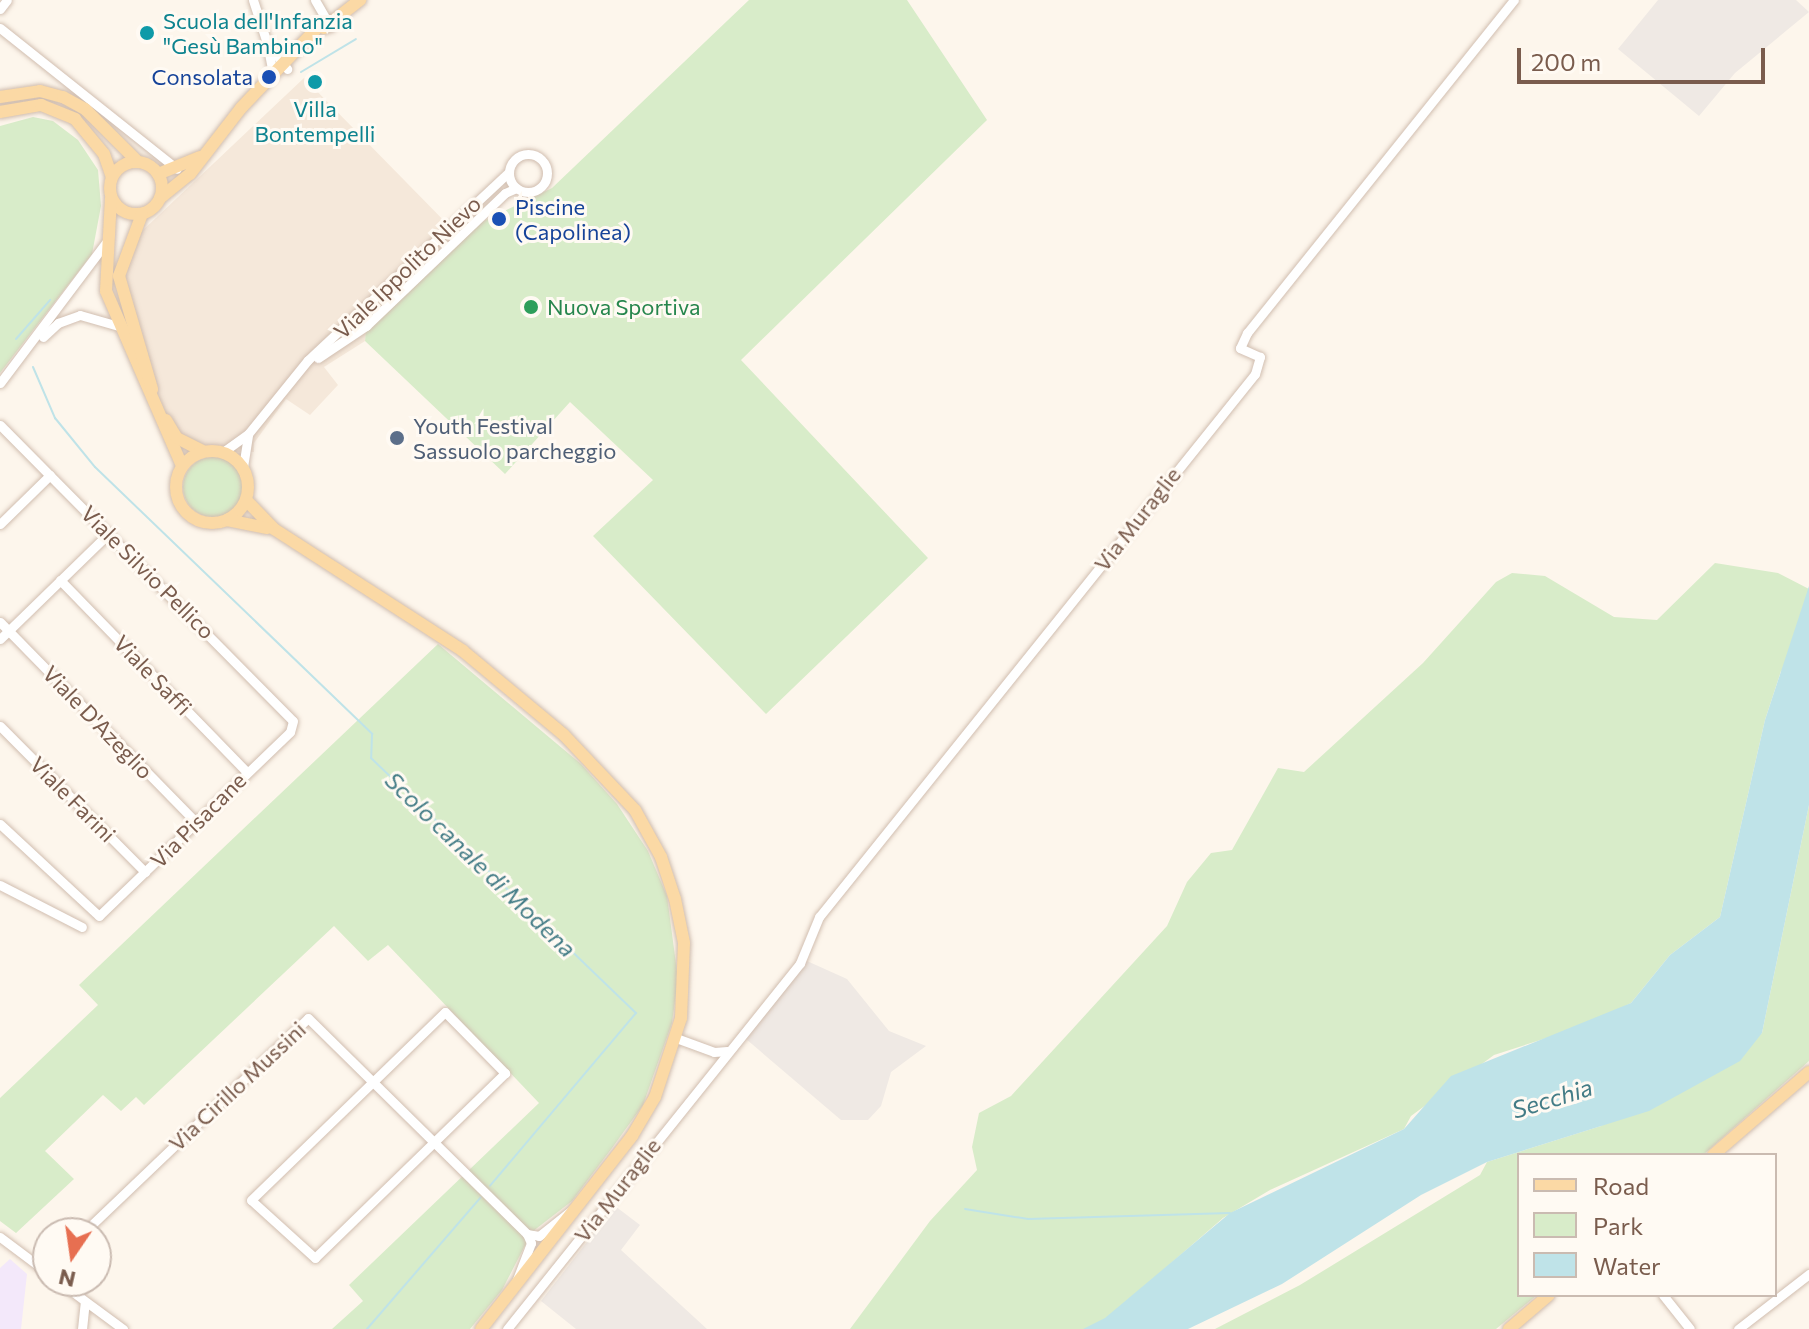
<!DOCTYPE html>
<meta charset="utf-8">
<style>
body{margin:0}
#map{position:relative;width:1809px;height:1329px;overflow:hidden;background:#fdf6ec;font-family:Commissioner,sans-serif}
div>[style]{position:absolute}
.residential>*{inset:0;background:#f5e8da}
.industrial>*{inset:0;background:#efe9e4}
.education>*{inset:0;background:#f3e8fa}
.green>*{inset:0;background:#d8ecc9}
.round{border-radius:50%}
.water>*{inset:0;background:#bfe3e8}
.stream>*{height:2px;margin:-1px;padding:0 1px;transform-origin:1px;border-radius:1px;background:#bfe3e8}
.roads{filter:drop-shadow(0 0 2px #d1beb0) drop-shadow(0 0 2px #d1beb0)}
.minor>*{height:9px;margin:-4.5px;padding:0 4.5px;transform-origin:4.5px;border-radius:4.5px;background:#fff}
.minor>.ring{margin:-4.5px;padding:0;box-sizing:content-box;background:none;border:9px solid #fff;border-radius:50%}
.major>*{height:12px;margin:-6px;padding:0 6px;transform-origin:6px;border-radius:6px;background:#fbd9a5}
.major>.ring{margin:-6px;padding:0;box-sizing:content-box;background:none;border:12px solid #fbd9a5;border-radius:50%}
.dots>*{width:22px;height:22px;translate:-50% -50%;box-sizing:border-box;border:4px solid #fffaf3;border-radius:50%}
span{translate:-50% -50%;white-space:nowrap;text-align:center;line-height:1.15;-webkit-text-stroke:6px #fffaf3;paint-order:stroke}
.culture-label{font-size:22px;color:#0d838f}
.left{translate:0 -50%;text-align:left}
.transit-label{font-size:22px;color:#164399}
.right{translate:-100% -50%;text-align:right}
.street-label{font-size:22px;color:#7a5c4d}
.leisure-label{font-size:22px;color:#27864d}
.service-label{font-size:22px;color:#4e5e75}
.water-label{font-size:24px;color:#437c86;font-style:italic}
.legend{position:absolute;left:1517px;top:1153px;width:260px;height:144px;box-sizing:border-box;background:#fffaf3;border:2px solid #cabbb1;margin:0;padding:10px 14px;list-style:none;font-size:24px;color:#7a5c4d}
.legend li{display:flex;align-items:center;gap:16px;height:40px}
.legend b{width:40px;border:2px solid #cabbb1}
.north{position:absolute;left:32px;top:1217px;width:80px;height:80px;box-sizing:border-box;background:#fffaf3;border:2px solid #cabbb1;border-radius:50%;rotate:193deg;font-size:22px;font-weight:700;line-height:32px;text-align:center;color:#7a5c4d}
.north::after{content:'';display:block;margin:auto;width:28px;height:36px;background:#e76f51;clip-path:polygon(50% 0,100% 100%,50% 72%,0 100%)}
.scale{position:absolute;left:1517px;top:48px;width:248px;height:36px;box-sizing:border-box;border:4px solid #7a5c4d;border-top:0;padding-left:10px;font-size:24px;line-height:28px;white-space:nowrap;color:#7a5c4d;-webkit-text-stroke:6px #fffaf3;paint-order:stroke}
</style>
<div id="map">
<div class="residential">
<i style="clip-path:polygon(304px 78px,457px 234px,368px 320px,365px 341px,324px 367px,338px 385px,310px 415px,286px 399px,254px 443px,254px 452px,189px 452px,174px 434px,157px 394px,122px 279px,140px 233px)"></i>
</div>
<div class="industrial">
<i style="clip-path:polygon(1658px 0,1796px 0,1809px 12px,1735px 73px,1699px 116px,1618px 49px)"></i>
<i style="clip-path:polygon(807px 961px,847px 979px,889px 1031px,926px 1046px,891px 1072px,881px 1106px,868px 1120px,841px 1120px,746px 1039px)"></i>
<i style="clip-path:polygon(615px 1206px,640px 1225px,621px 1250px,707px 1329px,576px 1329px,541px 1301px)"></i>
</div>
<div class="education">
<i style="clip-path:polygon(10px 1259px,27px 1274px,21px 1329px,0 1329px,0 1268px)"></i>
</div>
<div class="green">
<i style="clip-path:polygon(749px 0,907px 0,987px 120px,741px 360px,928px 558px,766px 714px,593px 536px,653px 480px,570px 402px,505px 474px,365px 341px,367px 320px,457px 234px,552px 188px)"></i>
<i style="clip-path:polygon(33px 117px,53px 121px,78px 140px,98px 170px,101px 206px,92px 254px,0 373px,0 126px)"></i>
<i class="round" style="left:183px;top:457px;width:60px;height:60px"></i>
<i style="clip-path:polygon(1715px 563px,1778px 573px,1809px 589px,1794px 664px,1781px 671px,1765px 720px,1720px 917px,1670px 955px,1631px 1003px,1590px 1024px,1494px 1055px,1411px 1116px,1404px 1129px,1270px 1190px,1223px 1218px,1095px 1329px,850px 1329px,930px 1221px,977px 1170px,972px 1147px,979px 1113px,1011px 1096px,1167px 926px,1187px 882px,1211px 853px,1232px 850px,1278px 768px,1304px 772px,1423px 663px,1496px 582px,1512px 573px,1545px 576px,1614px 617px,1657px 620px)"></i>
<i style="clip-path:polygon(438px 644px,581px 764px,617px 804px,648px 851px,667px 896px,678px 979px,672px 1023px,643px 1105px,612px 1148px,572px 1201px,532px 1232px,502px 1290px,470px 1329px,332px 1329px,363px 1301px,349px 1285px,539px 1103px,388px 945px,368px 961px,334px 926px,144px 1105px,136px 1097px,121px 1111px,103px 1095px,45px 1151px,74px 1179px,16px 1233px,0 1221px,0 1098px,98px 1005px,79px 985px)"></i>
<i style="clip-path:polygon(1809px 805px,1809px 1061px,1703px 1155px,1519px 1155px,1519px 1295px,1537px 1295px,1496px 1329px,1215px 1329px,1300px 1285px,1480px 1175px,1487px 1162px,1601px 1126px,1762px 1033px)"></i>
</div>
<div class="water">
<i style="clip-path:polygon(1809px 586px,1809px 805px,1762px 1033px,1740px 1061px,1649px 1111px,1487px 1162px,1421px 1195px,1282px 1284px,1188px 1329px,1083px 1329px,1105px 1318px,1230px 1213px,1404px 1129px,1451px 1076px,1631px 1003px,1670px 955px,1720px 917px,1765px 720px)"></i>
</div>
<div class="stream">
<i style="left:301px;top:72px;width:64px;rotate:-31deg"></i>
<i style="left:16px;top:339px;width:52px;rotate:-48.9deg"></i>
<i style="left:33px;top:367px;width:56px;rotate:66.7deg"></i>
<i style="left:55px;top:418px;width:63px;rotate:50.8deg"></i>
<i style="left:95px;top:467px;width:385px;rotate:43.9deg"></i>
<i style="left:372px;top:734px;width:24px;rotate:92deg"></i>
<i style="left:371px;top:758px;width:368px;rotate:43.9deg"></i>
<i style="left:636px;top:1013px;width:226px;rotate:130.2deg"></i>
<i style="left:965px;top:1209px;width:64px;rotate:9deg"></i>
<i style="left:1028px;top:1219px;width:202px;rotate:-1.7deg"></i>
<i style="left:367px;top:1329px;width:174px;rotate:-49.2deg"></i>
</div>
<div class="roads">
<div class="minor">
<i style="left:253px;top:0;width:45px;rotate:72deg"></i>
<i style="left:267px;top:43px;width:33px;rotate:52deg"></i>
<i style="left:315px;top:0;width:30px;rotate:60deg"></i>
<i style="left:0;top:9px;width:11px;rotate:-52deg"></i>
<i style="left:0;top:28px;width:226px;rotate:38.5deg"></i>
<i style="left:267px;top:43px;width:32px;rotate:79deg"></i>
<i class="ring" style="left:509px;top:154px;width:29px;height:29px"></i>
<i style="left:43px;top:337px;width:21px;rotate:-43deg"></i>
<i style="left:58px;top:323px;width:23px;rotate:-20deg"></i>
<i style="left:80px;top:315px;width:40px;rotate:16deg"></i>
<i style="left:318px;top:358px;width:58px;rotate:-33.7deg"></i>
<i style="left:366px;top:326px;width:192px;rotate:-43.7deg"></i>
<i style="left:505px;top:193px;width:12px;rotate:-24deg"></i>
<i style="left:0;top:383px;width:178px;rotate:-53deg"></i>
<i style="left:0;top:425px;width:416px;rotate:45.3deg"></i>
<i style="left:293px;top:721px;width:11px;rotate:105deg"></i>
<i style="left:290px;top:732px;width:265px;rotate:136.1deg"></i>
<i style="left:99px;top:916px;width:135px;rotate:-137.1deg"></i>
<i style="left:223px;top:452px;width:31px;rotate:-36deg"></i>
<i style="left:248px;top:434px;width:95px;rotate:-51deg"></i>
<i style="left:308px;top:360px;width:275px;rotate:-43.1deg"></i>
<i style="left:243px;top:467px;width:33px;rotate:-81deg"></i>
<i style="left:0;top:524px;width:70px;rotate:-44.4deg"></i>
<i style="left:60px;top:580px;width:267px;rotate:45.8deg"></i>
<i style="left:0;top:622px;width:280px;rotate:45.6deg"></i>
<i style="left:0;top:639px;width:152px;rotate:-44.2deg"></i>
<i style="left:0;top:726px;width:206px;rotate:45.2deg"></i>
<i style="left:0;top:885px;width:92px;rotate:27.1deg"></i>
<i style="left:445px;top:1012px;width:86px;rotate:45.5deg"></i>
<i style="left:505px;top:1073px;width:265px;rotate:135.8deg"></i>
<i style="left:315px;top:1258px;width:86px;rotate:-137.8deg"></i>
<i style="left:251px;top:1200px;width:270px;rotate:-44.1deg"></i>
<i style="left:676px;top:1038px;width:40px;rotate:20.2deg"></i>
<i style="left:714px;top:1052px;width:13px;rotate:-4deg"></i>
<i style="left:83px;top:1233px;width:311px;rotate:-43.7deg"></i>
<i style="left:308px;top:1018px;width:308px;rotate:44.6deg"></i>
<i style="left:527px;top:1234px;width:10px;rotate:66deg"></i>
<i style="left:531px;top:1243px;width:42px;rotate:111deg"></i>
<i style="left:527px;top:1234px;width:12px;rotate:9deg"></i>
<i style="left:539px;top:1236px;width:43px;rotate:-38.5deg"></i>
<i style="left:0;top:1237px;width:60px;rotate:36.9deg"></i>
<i style="left:58px;top:1281px;width:81px;rotate:36.4deg"></i>
<i style="left:1663px;top:1295px;width:43px;rotate:51.5deg"></i>
<i style="left:82px;top:1329px;width:27px;rotate:-84deg"></i>
<i style="left:507px;top:1329px;width:469px;rotate:-51.3deg"></i>
<i style="left:800px;top:963px;width:50px;rotate:-67.6deg"></i>
<i style="left:819px;top:917px;width:696px;rotate:-51.24deg"></i>
<i style="left:1255px;top:374px;width:18px;rotate:-74deg"></i>
<i style="left:1260px;top:357px;width:22px;rotate:-156deg"></i>
<i style="left:1240px;top:348px;width:17px;rotate:-65deg"></i>
<i style="left:1247px;top:333px;width:427px;rotate:-51.3deg"></i>
<i style="left:1738px;top:1329px;width:90px;rotate:-37.8deg"></i>
</div>
<div class="major">
<i style="left:324px;top:28px;width:46px;rotate:-37.9deg"></i>
<i style="left:0;top:97px;width:40px;rotate:-8.5deg"></i>
<i style="left:40px;top:91px;width:24px;rotate:15deg"></i>
<i style="left:63px;top:97px;width:25px;rotate:29deg"></i>
<i style="left:85px;top:109px;width:75px;rotate:45deg"></i>
<i style="left:0;top:112px;width:42px;rotate:-9.7deg"></i>
<i style="left:41px;top:105px;width:37px;rotate:22deg"></i>
<i style="left:75px;top:119px;width:45px;rotate:50.4deg"></i>
<i style="left:104px;top:154px;width:24px;rotate:71deg"></i>
<i class="ring" style="left:110px;top:162px;width:40px;height:40px"></i>
<i style="left:158px;top:174px;width:45px;rotate:-22deg"></i>
<i style="left:111px;top:198px;width:93px;rotate:93.1deg"></i>
<i style="left:106px;top:291px;width:191px;rotate:66.5deg"></i>
<i style="left:160px;top:198px;width:38px;rotate:-39deg"></i>
<i style="left:190px;top:174px;width:83px;rotate:-52.3deg"></i>
<i style="left:241px;top:108px;width:115px;rotate:-46.4deg"></i>
<i style="left:320px;top:25px;width:10px;rotate:6deg"></i>
<i style="left:142px;top:214px;width:66px;rotate:110.4deg"></i>
<i style="left:119px;top:276px;width:118px;rotate:73.7deg"></i>
<i style="left:166px;top:420px;width:21px;rotate:59deg"></i>
<i style="left:177px;top:438px;width:28px;rotate:27deg"></i>
<i class="ring" style="left:176px;top:451px;width:60px;height:60px"></i>
<i style="left:246px;top:500px;width:40px;rotate:46deg"></i>
<i style="left:274px;top:529px;width:225px;rotate:32.8deg"></i>
<i style="left:463px;top:651px;width:131px;rotate:39.7deg"></i>
<i style="left:564px;top:735px;width:103px;rotate:46.6deg"></i>
<i style="left:635px;top:810px;width:54px;rotate:61deg"></i>
<i style="left:661px;top:857px;width:44px;rotate:71.6deg"></i>
<i style="left:675px;top:899px;width:45px;rotate:78.4deg"></i>
<i style="left:684px;top:943px;width:75px;rotate:92.3deg"></i>
<i style="left:681px;top:1018px;width:83px;rotate:108.2deg"></i>
<i style="left:655px;top:1097px;width:45px;rotate:120.5deg"></i>
<i style="left:632px;top:1136px;width:245px;rotate:128deg"></i>
<i style="left:227px;top:520px;width:41px;rotate:11.3deg"></i>
<i style="left:1713px;top:1155px;width:127px;rotate:-40.8deg"></i>
<i style="left:1509px;top:1329px;width:52px;rotate:-40.4deg"></i>
</div>
</div>
<div class="dots">
<i style="left:147px;top:33px;background:#0f9aa8"></i>
<i style="left:269px;top:77px;background:#1a4fb4"></i>
<i style="left:315px;top:82px;background:#0f9aa8"></i>
<i style="left:499px;top:219px;background:#1a4fb4"></i>
<i style="left:531px;top:307px;background:#2e9e5b"></i>
<i style="left:397px;top:438px;background:#5c6f8a"></i>
</div>
<div class="culture-label">
<span class="left" style="left:163px;top:33px">Scuola dell'Infanzia<br>"Gesù Bambino"</span>
<span style="left:315px;top:121px">Villa<br>Bontempelli</span>
</div>
<div class="transit-label">
<span class="right" style="left:253px;top:77px">Consolata</span>
<span class="left" style="left:515px;top:219px">Piscine<br>(Capolinea)</span>
</div>
<div class="street-label">
<span style="left:407px;top:267px;rotate:-44deg">Viale Ippolito Nievo</span>
<span style="left:1137px;top:519px;rotate:-52deg">Via Muraglie</span>
<span style="left:148px;top:572px;rotate:45deg">Viale Silvio Pellico</span>
<span style="left:153px;top:675px;rotate:46deg">Viale Saffi</span>
<span style="left:98px;top:722px;rotate:46deg">Viale D'Azeglio</span>
<span style="left:73px;top:799px;rotate:45deg">Viale Farini</span>
<span style="left:198px;top:820px;rotate:-45deg">Via Pisacane</span>
<span style="left:237px;top:1086px;rotate:-43deg">Via Cirillo Mussini</span>
<span style="left:617px;top:1190px;rotate:-52deg">Via Muraglie</span>
</div>
<div class="leisure-label">
<span class="left" style="left:547px;top:307px">Nuova Sportiva</span>
</div>
<div class="service-label">
<span class="left" style="left:413px;top:438px">Youth Festival<br>Sassuolo parcheggio</span>
</div>
<div class="water-label">
<span style="left:481px;top:864px;rotate:44deg">Scolo canale di Modena</span>
<span style="left:1552px;top:1098px;rotate:-17deg">Secchia</span>
</div>
<ul class="legend">
<li><b style="height:10px;background:#fbd9a5"></b>Road</li>
<li><b style="height:22px;background:#d8ecc9"></b>Park</li>
<li><b style="height:22px;background:#bfe3e8"></b>Water</li>
</ul>
<div class="north">N</div>
<div class="scale">200 m</div>
</div>
